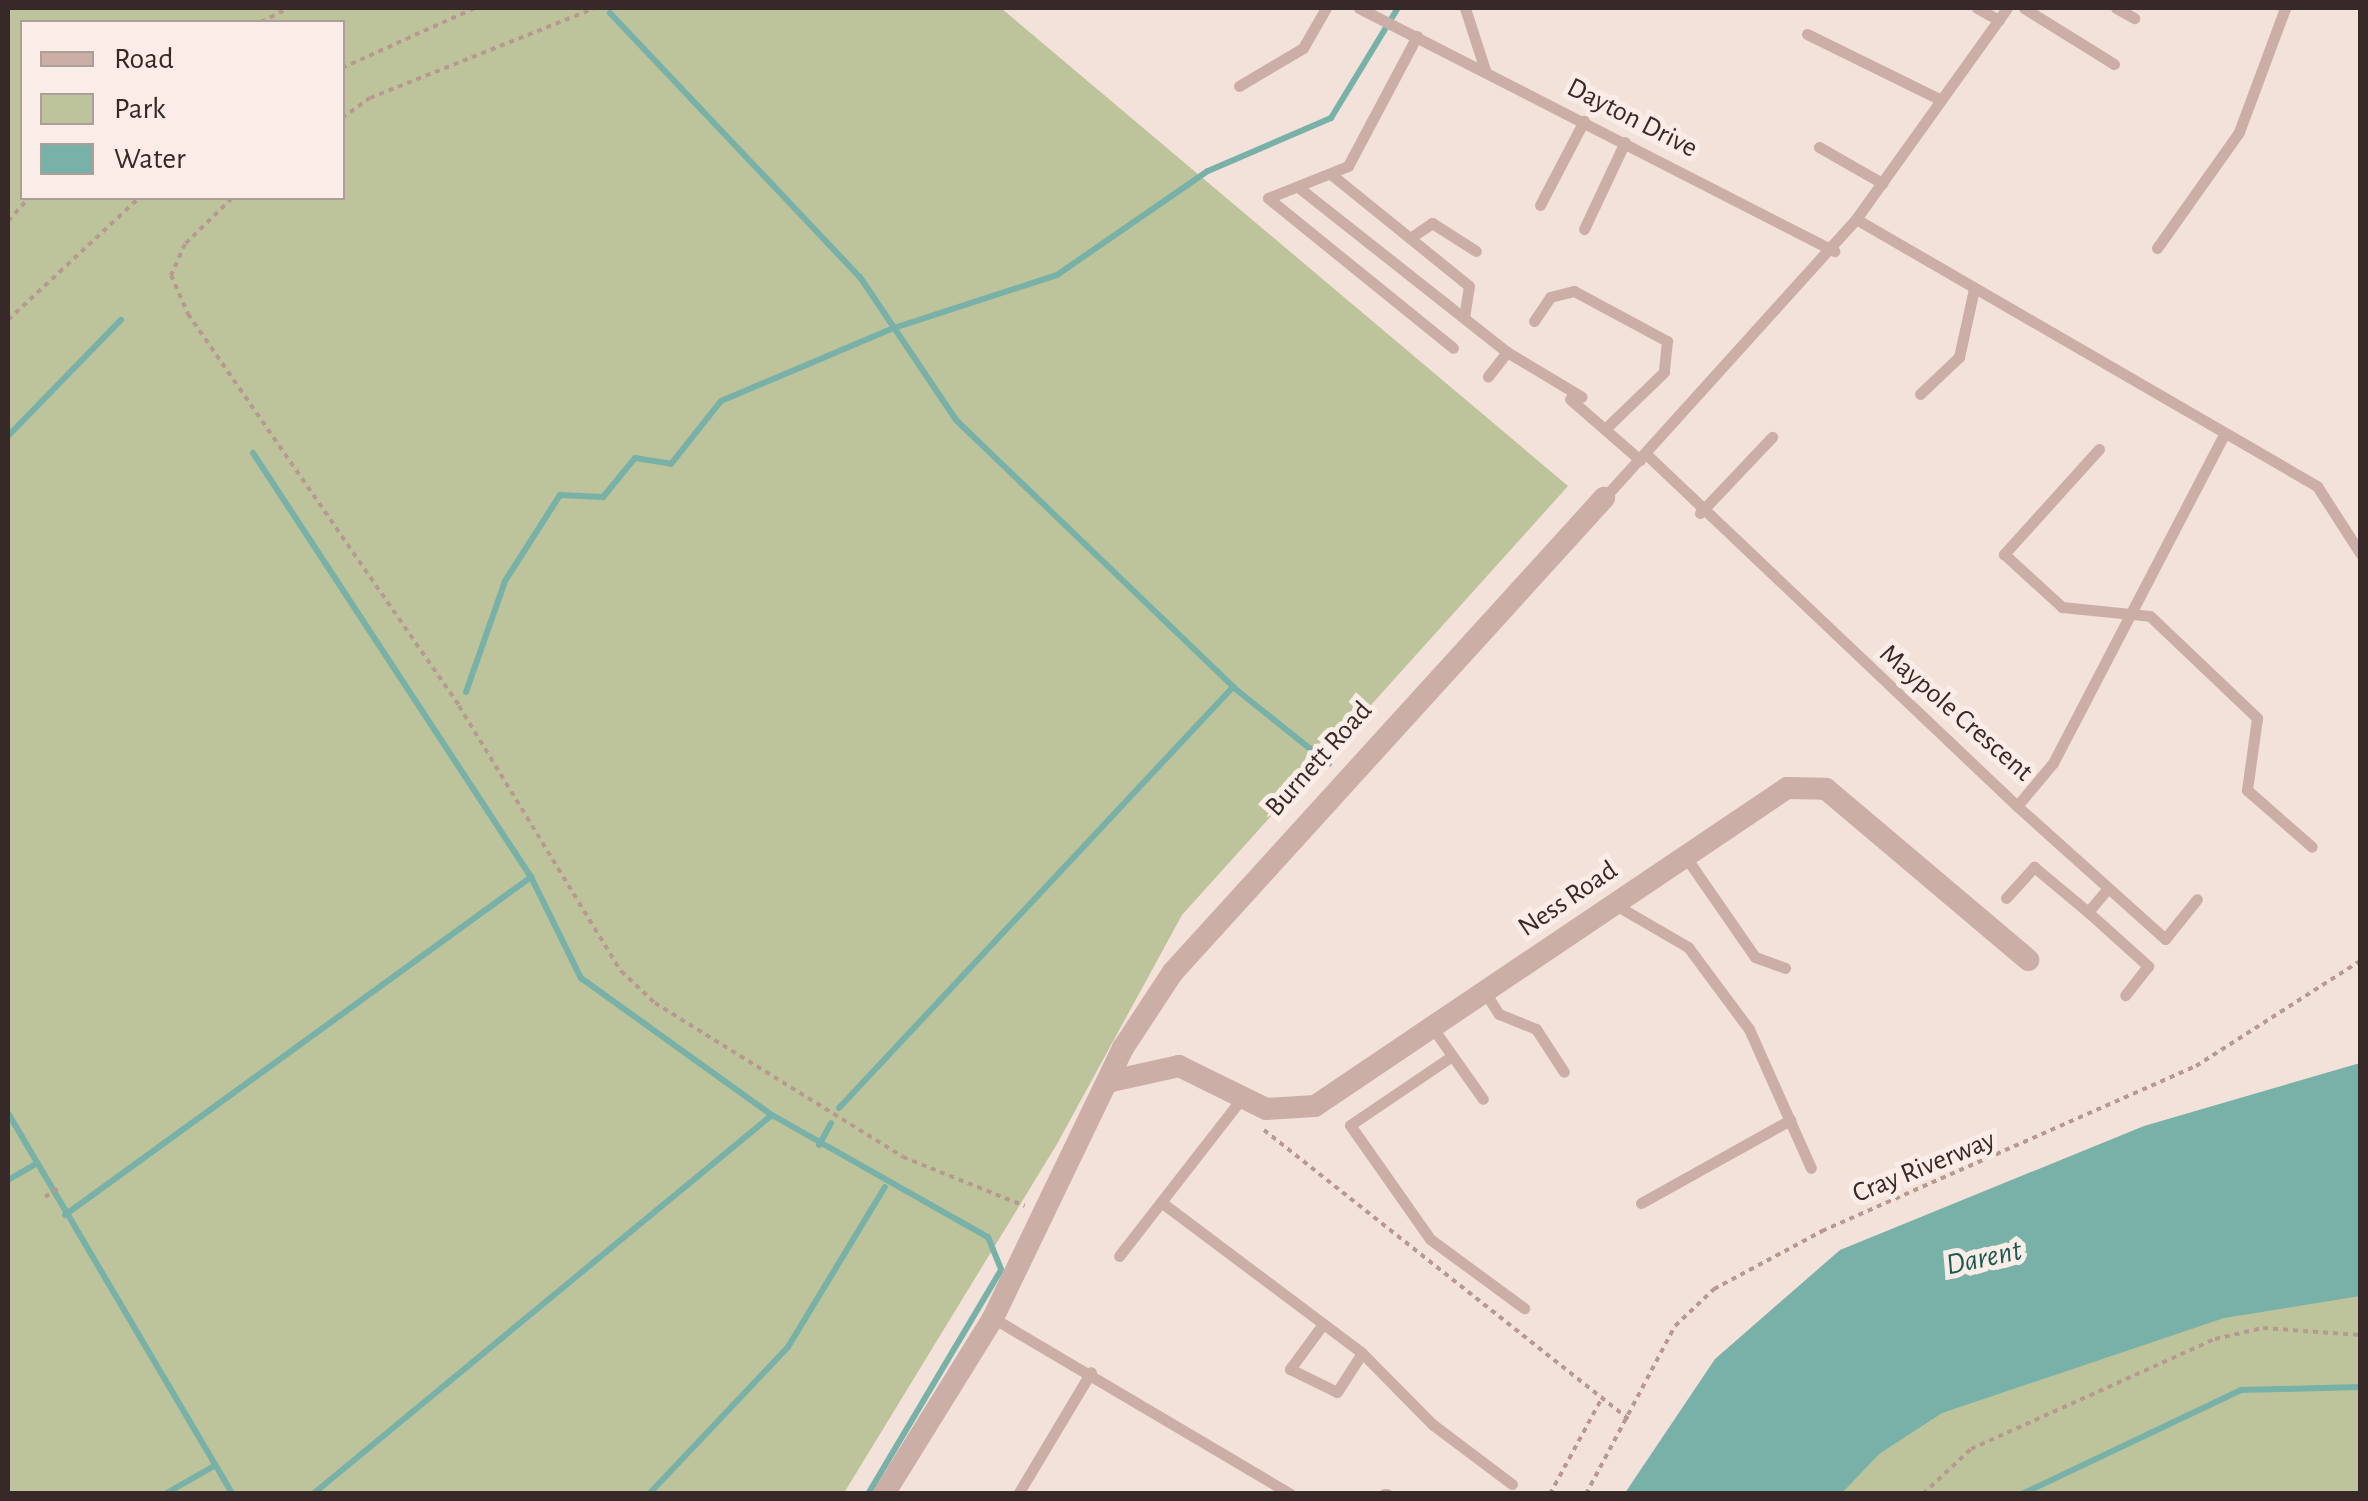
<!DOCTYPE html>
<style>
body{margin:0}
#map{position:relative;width:2368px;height:1501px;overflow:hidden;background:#f3e2da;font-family:"Alegreya Sans",sans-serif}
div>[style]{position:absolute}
.green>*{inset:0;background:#bdc39a}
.water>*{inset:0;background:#78b1a8}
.stream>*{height:6px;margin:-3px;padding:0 3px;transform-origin:3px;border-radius:3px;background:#78b1a8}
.path>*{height:4px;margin-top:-2px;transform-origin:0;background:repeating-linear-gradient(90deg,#b79990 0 5px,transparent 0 10px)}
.lane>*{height:11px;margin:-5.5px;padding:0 5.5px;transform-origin:5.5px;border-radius:5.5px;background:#cbafa6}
.street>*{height:22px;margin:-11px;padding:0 11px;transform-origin:11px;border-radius:11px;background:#cbafa6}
span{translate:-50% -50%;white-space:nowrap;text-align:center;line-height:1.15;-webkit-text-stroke:10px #faede7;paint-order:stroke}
.street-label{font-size:28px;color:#372927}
.water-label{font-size:30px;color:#1b5a52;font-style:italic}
.frame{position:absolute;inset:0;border:10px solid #372927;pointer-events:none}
.legend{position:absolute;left:20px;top:20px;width:325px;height:180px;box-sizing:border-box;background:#faede7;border:2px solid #ac9f9a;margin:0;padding:12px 18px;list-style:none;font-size:30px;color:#372927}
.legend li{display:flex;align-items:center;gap:20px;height:50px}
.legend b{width:50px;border:2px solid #ac9f9a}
</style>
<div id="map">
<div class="green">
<i style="clip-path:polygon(evenodd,8px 8px,1001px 8px,1568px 486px,1182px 915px,1057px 1144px,844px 1493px,8px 1494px,8px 8px,22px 22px,342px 22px,342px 198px,22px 198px,22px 22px)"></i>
<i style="clip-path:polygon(2360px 1217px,2360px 1493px,1751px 1494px)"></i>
</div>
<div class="water">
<i style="clip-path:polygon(2360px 1063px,2360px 1296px,2224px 1318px,1942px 1413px,1879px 1454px,1842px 1493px,1625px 1493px,1715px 1359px,1840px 1250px,2144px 1126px)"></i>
</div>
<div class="stream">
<i style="left:610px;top:13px;width:364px;rotate:46.6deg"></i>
<i style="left:860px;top:277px;width:172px;rotate:56.1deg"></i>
<i style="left:956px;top:420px;width:385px;rotate:43.9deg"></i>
<i style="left:1233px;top:687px;width:123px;rotate:38.7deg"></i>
<i style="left:8px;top:436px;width:162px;rotate:-45.8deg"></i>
<i style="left:253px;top:453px;width:507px;rotate:56.75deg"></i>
<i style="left:531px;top:877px;width:113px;rotate:63.7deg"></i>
<i style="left:581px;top:978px;width:235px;rotate:35.7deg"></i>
<i style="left:772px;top:1115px;width:248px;rotate:29.5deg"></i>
<i style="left:988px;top:1237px;width:35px;rotate:68deg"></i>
<i style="left:1001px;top:1270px;width:261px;rotate:120.7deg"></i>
<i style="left:466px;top:692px;width:118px;rotate:-70.6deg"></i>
<i style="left:505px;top:581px;width:102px;rotate:-57.4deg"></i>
<i style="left:560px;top:495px;width:43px;rotate:2.7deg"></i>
<i style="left:603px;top:497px;width:50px;rotate:-50.6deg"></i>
<i style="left:635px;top:458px;width:36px;rotate:9deg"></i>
<i style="left:671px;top:464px;width:80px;rotate:-51.6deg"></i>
<i style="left:721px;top:401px;width:188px;rotate:-22.9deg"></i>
<i style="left:894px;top:328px;width:171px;rotate:-18deg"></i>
<i style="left:1057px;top:275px;width:183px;rotate:-34.6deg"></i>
<i style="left:1208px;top:171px;width:134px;rotate:-23.3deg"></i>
<i style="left:1331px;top:118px;width:129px;rotate:-58.7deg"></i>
<i style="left:839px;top:1108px;width:577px;rotate:-46.9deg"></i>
<i style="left:8px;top:1113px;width:442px;rotate:59.5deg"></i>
<i style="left:819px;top:1145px;width:25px;rotate:-61deg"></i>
<i style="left:8px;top:1180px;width:32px;rotate:-30deg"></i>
<i style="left:65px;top:1215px;width:576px;rotate:-35.95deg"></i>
<i style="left:165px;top:1494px;width:56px;rotate:-29.7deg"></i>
<i style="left:313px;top:1494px;width:595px;rotate:-39.55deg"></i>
<i style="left:649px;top:1494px;width:202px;rotate:-46.6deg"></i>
<i style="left:788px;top:1347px;width:187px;rotate:-58.8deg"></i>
<i style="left:2022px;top:1494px;width:242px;rotate:-25.4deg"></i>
<i style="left:2241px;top:1390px;width:119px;rotate:-1.4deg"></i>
</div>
<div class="path">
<i style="left:261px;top:22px;width:30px;rotate:-27deg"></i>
<i style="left:342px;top:68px;width:146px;rotate:-24.3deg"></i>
<i style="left:342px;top:118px;width:34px;rotate:-36deg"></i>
<i style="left:370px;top:98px;width:242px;rotate:-21.8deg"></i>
<i style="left:232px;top:198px;width:66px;rotate:135.6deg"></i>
<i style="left:185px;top:244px;width:34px;rotate:114deg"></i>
<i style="left:171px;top:275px;width:43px;rotate:66.4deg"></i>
<i style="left:188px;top:314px;width:477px;rotate:55.3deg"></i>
<i style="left:459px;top:706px;width:311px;rotate:58.6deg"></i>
<i style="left:621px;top:971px;width:47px;rotate:43.3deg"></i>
<i style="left:655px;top:1003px;width:292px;rotate:31.8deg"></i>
<i style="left:903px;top:1157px;width:131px;rotate:21.9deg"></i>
<i style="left:8px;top:221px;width:31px;rotate:-48deg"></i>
<i style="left:8px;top:320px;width:179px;rotate:-43deg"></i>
<i style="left:1264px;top:1130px;width:468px;rotate:38.4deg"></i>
<i style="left:45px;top:1197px;width:17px;rotate:-33deg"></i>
<i style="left:1550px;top:1494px;width:111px;rotate:-61.6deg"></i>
<i style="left:1586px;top:1494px;width:190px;rotate:-62.1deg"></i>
<i style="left:1675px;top:1326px;width:54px;rotate:-43.5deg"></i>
<i style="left:1714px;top:1289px;width:123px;rotate:-28.2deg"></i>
<i style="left:1822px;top:1231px;width:409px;rotate:-23.8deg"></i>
<i style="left:2196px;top:1066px;width:195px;rotate:-32.6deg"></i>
<i style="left:1923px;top:1494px;width:66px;rotate:-43.2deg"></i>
<i style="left:1971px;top:1449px;width:268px;rotate:-24.3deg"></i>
<i style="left:2215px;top:1339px;width:49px;rotate:-12.9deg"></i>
<i style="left:2263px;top:1328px;width:97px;rotate:4.1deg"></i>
</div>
<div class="lane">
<i style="left:1359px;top:8px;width:534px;rotate:27.09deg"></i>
<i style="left:1465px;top:8px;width:65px;rotate:72.1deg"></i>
<i style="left:1977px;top:8px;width:25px;rotate:29deg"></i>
<i style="left:2024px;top:8px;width:106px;rotate:31.9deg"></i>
<i style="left:2116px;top:8px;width:21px;rotate:29deg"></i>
<i style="left:1807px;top:34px;width:149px;rotate:26.2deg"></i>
<i style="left:1417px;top:36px;width:147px;rotate:118deg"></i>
<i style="left:1348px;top:166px;width:86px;rotate:158.2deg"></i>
<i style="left:1268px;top:198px;width:238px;rotate:39deg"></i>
<i style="left:1239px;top:86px;width:74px;rotate:-30.7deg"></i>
<i style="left:1303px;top:48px;width:46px;rotate:-60.1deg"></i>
<i style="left:1819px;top:147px;width:73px;rotate:29.7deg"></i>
<i style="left:1332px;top:175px;width:176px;rotate:39deg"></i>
<i style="left:1469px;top:286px;width:32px;rotate:99deg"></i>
<i style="left:1298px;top:187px;width:266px;rotate:38.3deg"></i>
<i style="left:1507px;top:352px;width:31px;rotate:128deg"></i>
<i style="left:1540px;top:205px;width:95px;rotate:-62.4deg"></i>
<i style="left:1856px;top:219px;width:259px;rotate:-54.4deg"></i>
<i style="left:1584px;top:229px;width:96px;rotate:-64.8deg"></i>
<i style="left:1410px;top:238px;width:27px;rotate:-34deg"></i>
<i style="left:1432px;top:223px;width:52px;rotate:32.5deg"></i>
<i style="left:2157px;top:248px;width:142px;rotate:-54.7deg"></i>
<i style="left:2239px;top:132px;width:132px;rotate:-69.6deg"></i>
<i style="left:1534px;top:321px;width:29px;rotate:-56deg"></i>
<i style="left:1550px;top:297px;width:25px;rotate:-14deg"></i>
<i style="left:1574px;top:291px;width:106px;rotate:28.3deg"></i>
<i style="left:1667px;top:341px;width:31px;rotate:96deg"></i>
<i style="left:1664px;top:372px;width:82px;rotate:136deg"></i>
<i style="left:1507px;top:352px;width:87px;rotate:31deg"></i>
<i style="left:1920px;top:394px;width:54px;rotate:-43.5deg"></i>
<i style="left:1959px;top:357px;width:70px;rotate:-77.6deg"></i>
<i style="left:1570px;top:399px;width:93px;rotate:41.1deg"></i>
<i style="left:2099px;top:449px;width:142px;rotate:132.1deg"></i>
<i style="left:2004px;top:554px;width:79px;rotate:42.4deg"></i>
<i style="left:2062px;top:607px;width:88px;rotate:5.8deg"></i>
<i style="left:2150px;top:616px;width:148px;rotate:43.6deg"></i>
<i style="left:2257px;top:718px;width:73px;rotate:97.9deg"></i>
<i style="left:2247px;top:790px;width:86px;rotate:41.2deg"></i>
<i style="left:1646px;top:454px;width:511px;rotate:43.49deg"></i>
<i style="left:2017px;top:806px;width:56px;rotate:-50.1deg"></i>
<i style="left:2053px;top:763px;width:366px;rotate:-62.5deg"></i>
<i style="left:1604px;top:498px;width:376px;rotate:-47.9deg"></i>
<i style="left:1856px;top:219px;width:533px;rotate:30.08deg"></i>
<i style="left:2317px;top:486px;width:80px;rotate:57.3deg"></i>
<i style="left:1700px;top:513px;width:105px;rotate:-46.5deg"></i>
<i style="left:2017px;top:806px;width:199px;rotate:41.9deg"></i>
<i style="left:2165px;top:939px;width:51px;rotate:-51.3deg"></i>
<i style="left:1685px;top:856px;width:123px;rotate:55.3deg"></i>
<i style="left:1755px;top:957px;width:32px;rotate:20deg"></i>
<i style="left:2006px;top:898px;width:42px;rotate:-47.9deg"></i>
<i style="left:2034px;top:867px;width:70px;rotate:39.8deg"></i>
<i style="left:2088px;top:912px;width:31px;rotate:-50deg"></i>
<i style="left:1614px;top:904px;width:86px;rotate:30.2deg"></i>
<i style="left:1688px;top:947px;width:102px;rotate:53.4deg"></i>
<i style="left:1749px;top:1029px;width:152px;rotate:66deg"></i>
<i style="left:2088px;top:912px;width:81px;rotate:42deg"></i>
<i style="left:2148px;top:966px;width:37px;rotate:128deg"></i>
<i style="left:1485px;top:992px;width:26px;rotate:58deg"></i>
<i style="left:1499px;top:1014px;width:40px;rotate:22deg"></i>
<i style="left:1536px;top:1029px;width:51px;rotate:56.9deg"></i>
<i style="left:1432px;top:1027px;width:88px;rotate:54.7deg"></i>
<i style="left:1452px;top:1056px;width:123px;rotate:145.9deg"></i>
<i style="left:1350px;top:1125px;width:139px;rotate:54.9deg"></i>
<i style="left:1430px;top:1239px;width:117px;rotate:36.3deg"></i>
<i style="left:1161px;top:1202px;width:251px;rotate:36.9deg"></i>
<i style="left:1362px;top:1353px;width:100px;rotate:45.4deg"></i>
<i style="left:1432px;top:1424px;width:100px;rotate:36.9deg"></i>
<i style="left:1641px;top:1203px;width:171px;rotate:-29.1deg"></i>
<i style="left:1119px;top:1256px;width:200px;rotate:-52.1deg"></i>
<i style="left:993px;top:1318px;width:346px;rotate:30.6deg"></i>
<i style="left:1323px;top:1324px;width:56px;rotate:126.3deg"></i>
<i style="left:1290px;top:1369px;width:52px;rotate:26.1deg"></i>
<i style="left:1337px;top:1392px;width:46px;rotate:-57.3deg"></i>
<i style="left:1018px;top:1494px;width:142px;rotate:-59.1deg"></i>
<i style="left:1384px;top:1494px;width:3px"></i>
</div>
<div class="street">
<i style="left:1107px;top:1082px;width:74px;rotate:-12.5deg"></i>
<i style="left:1179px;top:1066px;width:97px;rotate:26.3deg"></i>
<i style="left:1266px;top:1109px;width:49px;rotate:-3.5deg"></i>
<i style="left:1315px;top:1106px;width:569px;rotate:-33.97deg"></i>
<i style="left:1787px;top:788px;width:39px;rotate:1deg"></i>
<i style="left:1826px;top:789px;width:265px;rotate:40.2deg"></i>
<i style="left:884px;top:1494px;width:207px;rotate:-58.2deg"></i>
<i style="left:993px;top:1318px;width:300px;rotate:-64.3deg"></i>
<i style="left:1123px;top:1048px;width:91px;rotate:-56.7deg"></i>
<i style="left:1173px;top:972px;width:641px;rotate:-47.72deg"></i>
</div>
<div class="street-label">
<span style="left:1632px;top:118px;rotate:27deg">Dayton Drive</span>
<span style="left:1956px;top:713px;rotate:41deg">Maypole Crescent</span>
<span style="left:1319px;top:759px;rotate:-48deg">Burnett Road</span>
<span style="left:1568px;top:899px;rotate:-34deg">Ness Road</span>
<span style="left:1924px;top:1167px;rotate:-22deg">Cray Riverway</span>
</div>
<div class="water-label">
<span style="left:1984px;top:1258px;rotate:-12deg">Darent</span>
</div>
<div class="frame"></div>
<ul class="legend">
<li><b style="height:12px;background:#cbafa6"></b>Road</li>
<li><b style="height:28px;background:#bdc39a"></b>Park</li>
<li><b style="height:28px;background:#78b1a8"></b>Water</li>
</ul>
</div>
